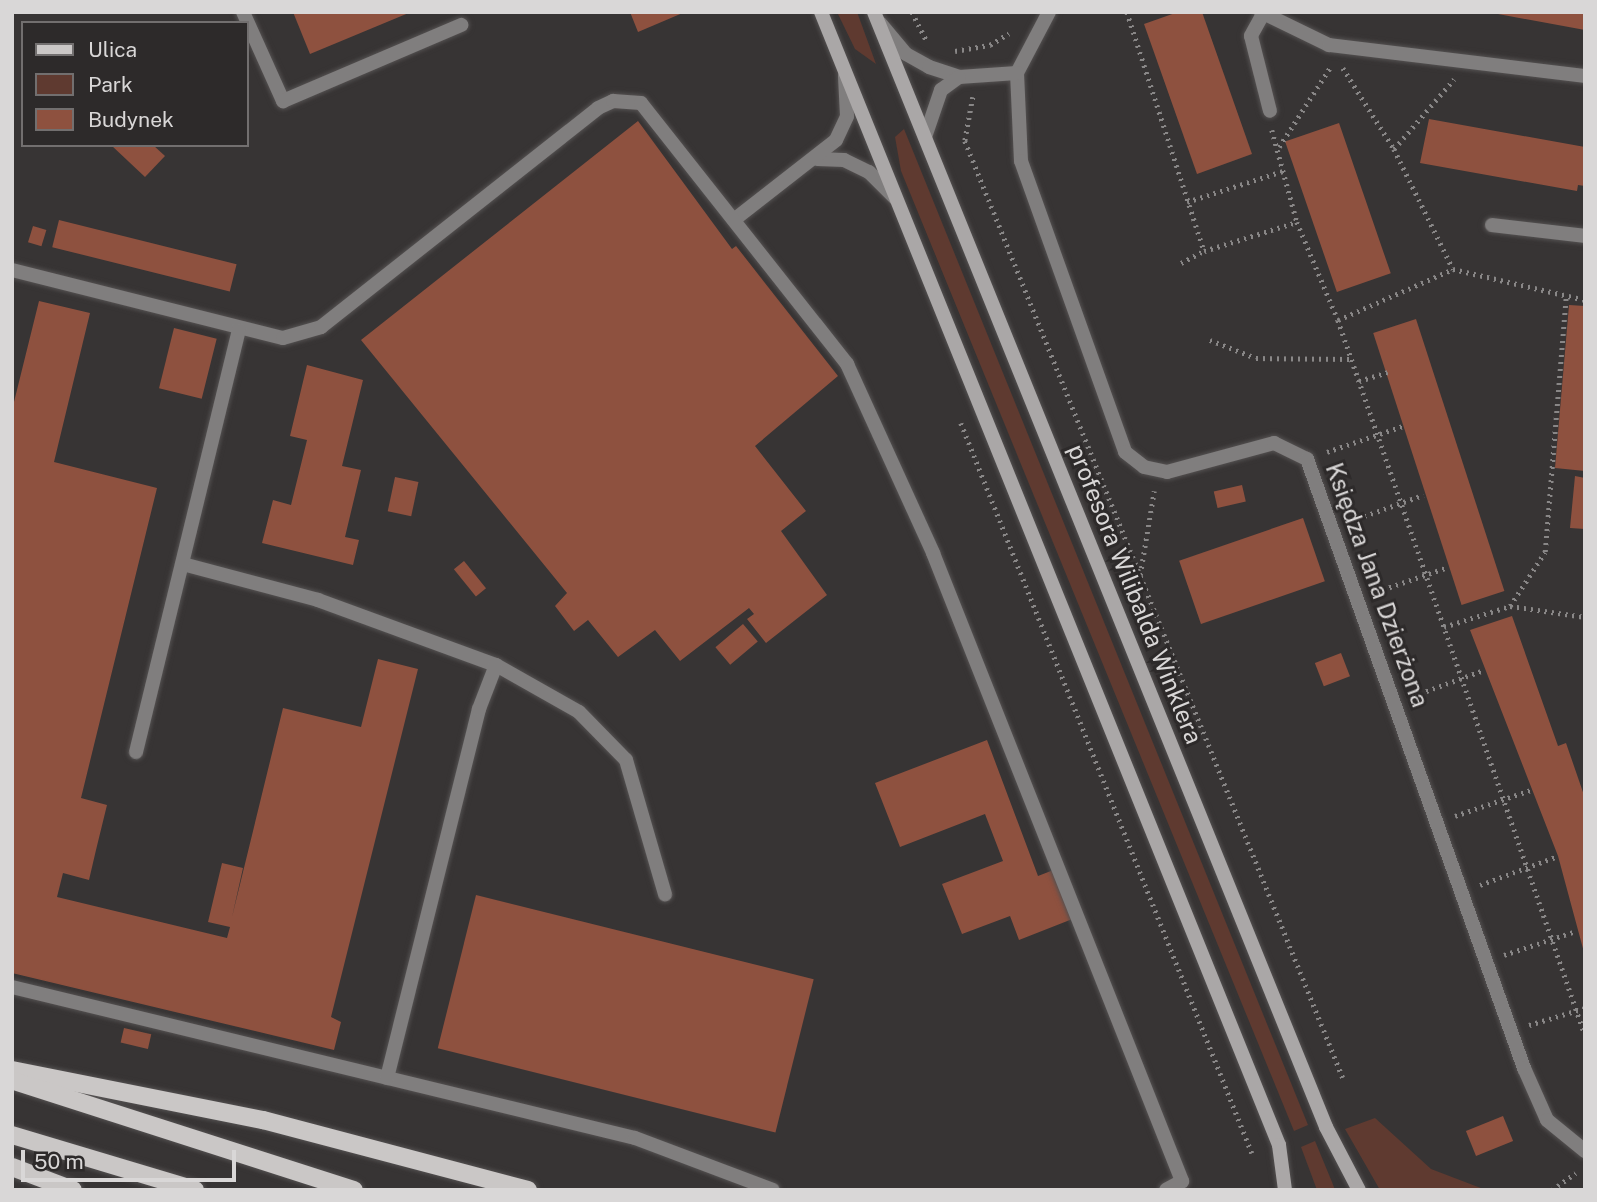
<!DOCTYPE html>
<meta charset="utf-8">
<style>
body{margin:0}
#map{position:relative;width:1597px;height:1202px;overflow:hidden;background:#373434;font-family:"Public Sans",sans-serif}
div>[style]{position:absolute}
.green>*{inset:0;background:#5f3a30}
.building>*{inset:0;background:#8e513f;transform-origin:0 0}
.path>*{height:4.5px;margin-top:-2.25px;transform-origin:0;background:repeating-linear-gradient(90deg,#898787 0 2px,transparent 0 7px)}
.roads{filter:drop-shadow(0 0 2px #545151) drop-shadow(0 0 2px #545151)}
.lane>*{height:14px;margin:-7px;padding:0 7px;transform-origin:7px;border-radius:7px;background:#807e7e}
.street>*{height:14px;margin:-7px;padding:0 7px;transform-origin:7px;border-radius:7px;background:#807e7e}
.secondary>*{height:14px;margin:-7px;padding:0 7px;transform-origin:7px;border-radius:7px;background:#aaa7a7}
.primary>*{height:18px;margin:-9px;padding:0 9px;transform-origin:9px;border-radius:9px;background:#cac7c6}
span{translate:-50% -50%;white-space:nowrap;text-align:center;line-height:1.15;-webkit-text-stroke:6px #2d2a2a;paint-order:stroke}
.street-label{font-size:24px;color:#d9d7d7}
.frame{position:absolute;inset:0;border:14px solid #d9d7d7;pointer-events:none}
.legend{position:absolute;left:21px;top:21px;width:228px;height:126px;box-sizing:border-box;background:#2d2a2a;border:2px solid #726f6f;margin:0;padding:9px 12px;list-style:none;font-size:21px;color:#d9d7d7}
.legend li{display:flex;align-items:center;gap:14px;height:35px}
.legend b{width:35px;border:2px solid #726f6f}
.scale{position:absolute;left:21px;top:1150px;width:215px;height:32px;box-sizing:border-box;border:4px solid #d9d7d7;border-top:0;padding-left:9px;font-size:21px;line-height:24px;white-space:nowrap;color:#d9d7d7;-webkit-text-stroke:5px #2d2a2a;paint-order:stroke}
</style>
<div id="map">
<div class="green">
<i style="clip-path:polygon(837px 12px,857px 12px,876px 64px,855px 49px)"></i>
<i style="clip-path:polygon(904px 129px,1308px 1125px,1294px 1131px,901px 171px,895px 137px)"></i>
<i style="clip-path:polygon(1375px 1118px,1431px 1169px,1486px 1190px,1380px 1190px,1345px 1129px)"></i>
<i style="clip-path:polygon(1315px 1141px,1332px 1182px,1335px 1190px,1317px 1190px,1301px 1147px)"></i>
</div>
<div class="building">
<i style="clip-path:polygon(293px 12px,411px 12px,310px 54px)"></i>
<i style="clip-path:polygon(630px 12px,685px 12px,638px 32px)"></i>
<i style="clip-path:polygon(1178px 12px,1202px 12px,1252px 154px,1197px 174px,1144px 24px)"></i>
<i style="clip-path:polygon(1498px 12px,1585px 12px,1585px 30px,1498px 14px)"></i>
<i style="clip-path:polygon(1429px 119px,1585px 147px,1585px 186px,1578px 185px,1577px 191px,1420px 163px)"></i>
<i style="clip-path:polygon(638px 121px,732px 249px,736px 246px,838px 376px,755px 446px,806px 511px,781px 531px,827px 595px,766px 643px,747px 619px,754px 614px,749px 608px,680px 661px,655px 630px,618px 657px,588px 620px,574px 631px,555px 606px,567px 593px,361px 340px)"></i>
<i style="left:1339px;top:123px;width:159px;height:57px;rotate:71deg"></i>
<i style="clip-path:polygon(111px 145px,153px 145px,165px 156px,145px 177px)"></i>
<i style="left:59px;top:220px;width:183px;height:28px;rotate:14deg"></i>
<i style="left:33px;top:226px;width:14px;height:17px;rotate:17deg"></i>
<i style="clip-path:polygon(39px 301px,90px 313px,54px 462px,157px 488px,81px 798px,107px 805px,96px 850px,89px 880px,63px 873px,57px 897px,227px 938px,230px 927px,208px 922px,222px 863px,243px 868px,232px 917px,283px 708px,361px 727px,378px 659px,418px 669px,331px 1017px,341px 1022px,334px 1050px,12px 973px,12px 410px)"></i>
<i style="clip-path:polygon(1569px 305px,1585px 306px,1585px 471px,1555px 468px)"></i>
<i style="left:1416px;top:319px;width:286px;height:45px;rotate:72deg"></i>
<i style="left:174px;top:328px;width:44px;height:62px;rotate:14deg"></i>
<i style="clip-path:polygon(307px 365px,363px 380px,342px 466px,361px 470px,345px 537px,359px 540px,353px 565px,262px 543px,273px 500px,291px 505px,307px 440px,290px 436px)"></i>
<i style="clip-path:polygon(1575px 476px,1585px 478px,1585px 529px,1570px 528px)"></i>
<i style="left:395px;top:477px;width:24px;height:35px;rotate:12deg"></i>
<i style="left:1242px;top:485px;width:17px;height:29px;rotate:77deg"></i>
<i style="left:1303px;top:518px;width:67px;height:131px;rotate:71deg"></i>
<i style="left:464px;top:561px;width:35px;height:13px;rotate:51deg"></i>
<i style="clip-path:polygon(1512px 616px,1558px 746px,1566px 743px,1585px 798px,1585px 956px,1558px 856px,1470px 630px)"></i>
<i style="left:743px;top:624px;width:23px;height:36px;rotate:50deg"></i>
<i style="left:1341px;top:653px;width:25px;height:28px;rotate:69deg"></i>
<i style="clip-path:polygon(987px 740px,1038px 876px,1056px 869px,1075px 918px,1019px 940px,1010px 916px,962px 934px,942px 884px,1003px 861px,985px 814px,900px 847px,875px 783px)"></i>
<i style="left:476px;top:895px;width:348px;height:158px;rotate:14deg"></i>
<i style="left:124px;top:1028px;width:28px;height:15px;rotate:13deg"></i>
<i style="left:1503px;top:1116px;width:27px;height:40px;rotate:68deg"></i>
</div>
<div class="path">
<i style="left:912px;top:12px;width:31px;rotate:63deg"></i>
<i style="left:1127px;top:12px;width:251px;rotate:72.1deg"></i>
<i style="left:1204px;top:251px;width:97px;rotate:-17.3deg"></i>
<i style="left:955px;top:51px;width:36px;rotate:-10deg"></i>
<i style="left:990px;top:45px;width:22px;rotate:-32deg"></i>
<i style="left:1343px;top:68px;width:96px;rotate:57.8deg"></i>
<i style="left:1394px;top:149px;width:134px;rotate:63.8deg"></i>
<i style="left:1453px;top:269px;width:136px;rotate:13.2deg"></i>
<i style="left:973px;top:97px;width:45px;rotate:100.3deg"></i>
<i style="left:965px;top:141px;width:1010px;rotate:68.03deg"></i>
<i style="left:1272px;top:130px;width:95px;rotate:74.8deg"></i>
<i style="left:1297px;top:222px;width:106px;rotate:67.3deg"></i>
<i style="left:1338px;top:320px;width:756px;rotate:70.94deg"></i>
<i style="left:1279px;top:147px;width:96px;rotate:-57.3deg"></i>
<i style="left:1394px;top:149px;width:92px;rotate:-49.4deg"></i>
<i style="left:1187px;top:202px;width:104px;rotate:-17.9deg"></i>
<i style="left:1181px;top:263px;width:26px;rotate:-28deg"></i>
<i style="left:1338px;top:320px;width:126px;rotate:-23.9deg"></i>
<i style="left:1210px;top:340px;width:49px;rotate:21.4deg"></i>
<i style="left:1256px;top:358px;width:96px;rotate:0.6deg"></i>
<i style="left:1359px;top:381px;width:30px;rotate:-17deg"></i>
<i style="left:961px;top:423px;width:786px;rotate:68.27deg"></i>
<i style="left:1327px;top:452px;width:83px;rotate:-18.9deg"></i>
<i style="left:1351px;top:521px;width:77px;rotate:-19.9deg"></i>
<i style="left:1140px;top:575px;width:85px;rotate:-80.5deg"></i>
<i style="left:1376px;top:592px;width:76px;rotate:-19.1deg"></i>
<i style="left:1510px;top:606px;width:76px;rotate:8.3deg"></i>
<i style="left:1444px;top:627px;width:69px;rotate:-17.7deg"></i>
<i style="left:1510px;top:606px;width:64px;rotate:-57.1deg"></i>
<i style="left:1545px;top:552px;width:257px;rotate:-85.3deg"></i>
<i style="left:1413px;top:696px;width:76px;rotate:-20.1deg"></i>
<i style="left:1455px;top:816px;width:83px;rotate:-18.9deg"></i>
<i style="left:1480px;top:885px;width:83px;rotate:-20.4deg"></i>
<i style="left:1504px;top:955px;width:76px;rotate:-18.4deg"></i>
<i style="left:1529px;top:1025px;width:59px;rotate:-16.9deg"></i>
<i style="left:1552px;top:1190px;width:29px;rotate:-36deg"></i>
</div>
<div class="roads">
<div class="lane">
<i style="left:243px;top:12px;width:98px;rotate:65.8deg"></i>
<i style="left:283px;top:101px;width:194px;rotate:-23.1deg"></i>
<i style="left:1261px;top:12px;width:76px;rotate:25.9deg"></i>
<i style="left:1329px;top:45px;width:258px;rotate:6.9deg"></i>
<i style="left:1263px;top:14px;width:25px;rotate:119deg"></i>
<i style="left:1251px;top:36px;width:77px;rotate:75.8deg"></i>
<i style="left:817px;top:159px;width:27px;rotate:2deg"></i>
<i style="left:844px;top:160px;width:28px;rotate:26deg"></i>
<i style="left:869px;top:172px;width:38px;rotate:45deg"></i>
<i style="left:735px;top:219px;width:128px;rotate:-38deg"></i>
<i style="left:836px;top:140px;width:26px;rotate:-65deg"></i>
<i style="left:847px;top:116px;width:40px;rotate:-92.9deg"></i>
<i style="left:1492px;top:225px;width:94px;rotate:6.7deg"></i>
<i style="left:12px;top:270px;width:279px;rotate:14.1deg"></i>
<i style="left:283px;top:338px;width:40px;rotate:-16deg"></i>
<i style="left:321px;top:327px;width:353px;rotate:-38.3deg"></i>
<i style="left:598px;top:108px;width:17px;rotate:-25deg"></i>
<i style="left:613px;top:101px;width:28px;rotate:4deg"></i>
<i style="left:641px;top:103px;width:333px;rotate:51.7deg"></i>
<i style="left:847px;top:364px;width:208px;rotate:65.5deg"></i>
<i style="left:933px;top:553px;width:676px;rotate:68.37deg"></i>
<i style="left:1182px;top:1181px;width:18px;rotate:151deg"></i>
<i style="left:183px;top:564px;width:140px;rotate:14.9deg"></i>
<i style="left:318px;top:600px;width:189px;rotate:20.1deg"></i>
<i style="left:496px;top:665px;width:95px;rotate:29.5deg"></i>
<i style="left:579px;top:712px;width:67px;rotate:45.6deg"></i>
<i style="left:626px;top:760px;width:140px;rotate:73.8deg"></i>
<i style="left:136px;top:752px;width:434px;rotate:-76.3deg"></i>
<i style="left:12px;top:987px;width:641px;rotate:13.62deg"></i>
<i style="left:635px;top:1138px;width:147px;rotate:20.6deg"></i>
<i style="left:387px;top:1078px;width:380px;rotate:-76deg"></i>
<i style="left:479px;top:709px;width:47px;rotate:-68.9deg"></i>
</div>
<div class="street">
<i style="left:1049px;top:12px;width:69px;rotate:117.7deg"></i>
<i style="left:1017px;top:73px;width:88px;rotate:87.4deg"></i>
<i style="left:1021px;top:161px;width:309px;rotate:70.3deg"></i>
<i style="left:1125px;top:452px;width:24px;rotate:38deg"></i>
<i style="left:1144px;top:467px;width:24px;rotate:12deg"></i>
<i style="left:1167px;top:472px;width:111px;rotate:-15.2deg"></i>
<i style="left:1274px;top:443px;width:37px;rotate:26deg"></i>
<i style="left:1307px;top:459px;width:647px;rotate:70.39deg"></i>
<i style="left:1524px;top:1068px;width:57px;rotate:66.1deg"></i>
<i style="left:1547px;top:1120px;width:49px;rotate:39.2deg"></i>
<i style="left:880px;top:23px;width:40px;rotate:50deg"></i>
<i style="left:906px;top:54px;width:26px;rotate:29deg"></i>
<i style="left:929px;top:67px;width:32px;rotate:18deg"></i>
<i style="left:959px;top:77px;width:58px;rotate:-3.9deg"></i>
<i style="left:925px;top:137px;width:50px;rotate:-71.2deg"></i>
<i style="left:941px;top:90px;width:22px;rotate:-36deg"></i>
</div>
<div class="secondary">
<i style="left:821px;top:12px;width:1222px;rotate:67.99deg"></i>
<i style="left:1279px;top:1145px;width:45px;rotate:82.4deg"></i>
<i style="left:874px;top:12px;width:1203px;rotate:67.93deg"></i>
<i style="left:1326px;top:1127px;width:71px;rotate:62.4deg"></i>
</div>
<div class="primary">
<i style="left:12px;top:1070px;width:256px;rotate:11.3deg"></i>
<i style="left:263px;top:1120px;width:274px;rotate:14.8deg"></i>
<i style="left:14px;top:1081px;width:357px;rotate:17.8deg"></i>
<i style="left:12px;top:1135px;width:191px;rotate:16.7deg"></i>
<i style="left:12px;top:1167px;width:65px;rotate:20.7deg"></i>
</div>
</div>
<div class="street-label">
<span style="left:1377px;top:585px;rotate:70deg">Księdza Jana Dzierżona</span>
<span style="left:1135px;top:594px;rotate:68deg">profesora Wilibalda Winklera</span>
</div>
<div class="frame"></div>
<ul class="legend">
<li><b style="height:9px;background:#cac7c6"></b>Ulica</li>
<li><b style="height:19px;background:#5f3a30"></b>Park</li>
<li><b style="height:19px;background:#8e513f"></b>Budynek</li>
</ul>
<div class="scale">50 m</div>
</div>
